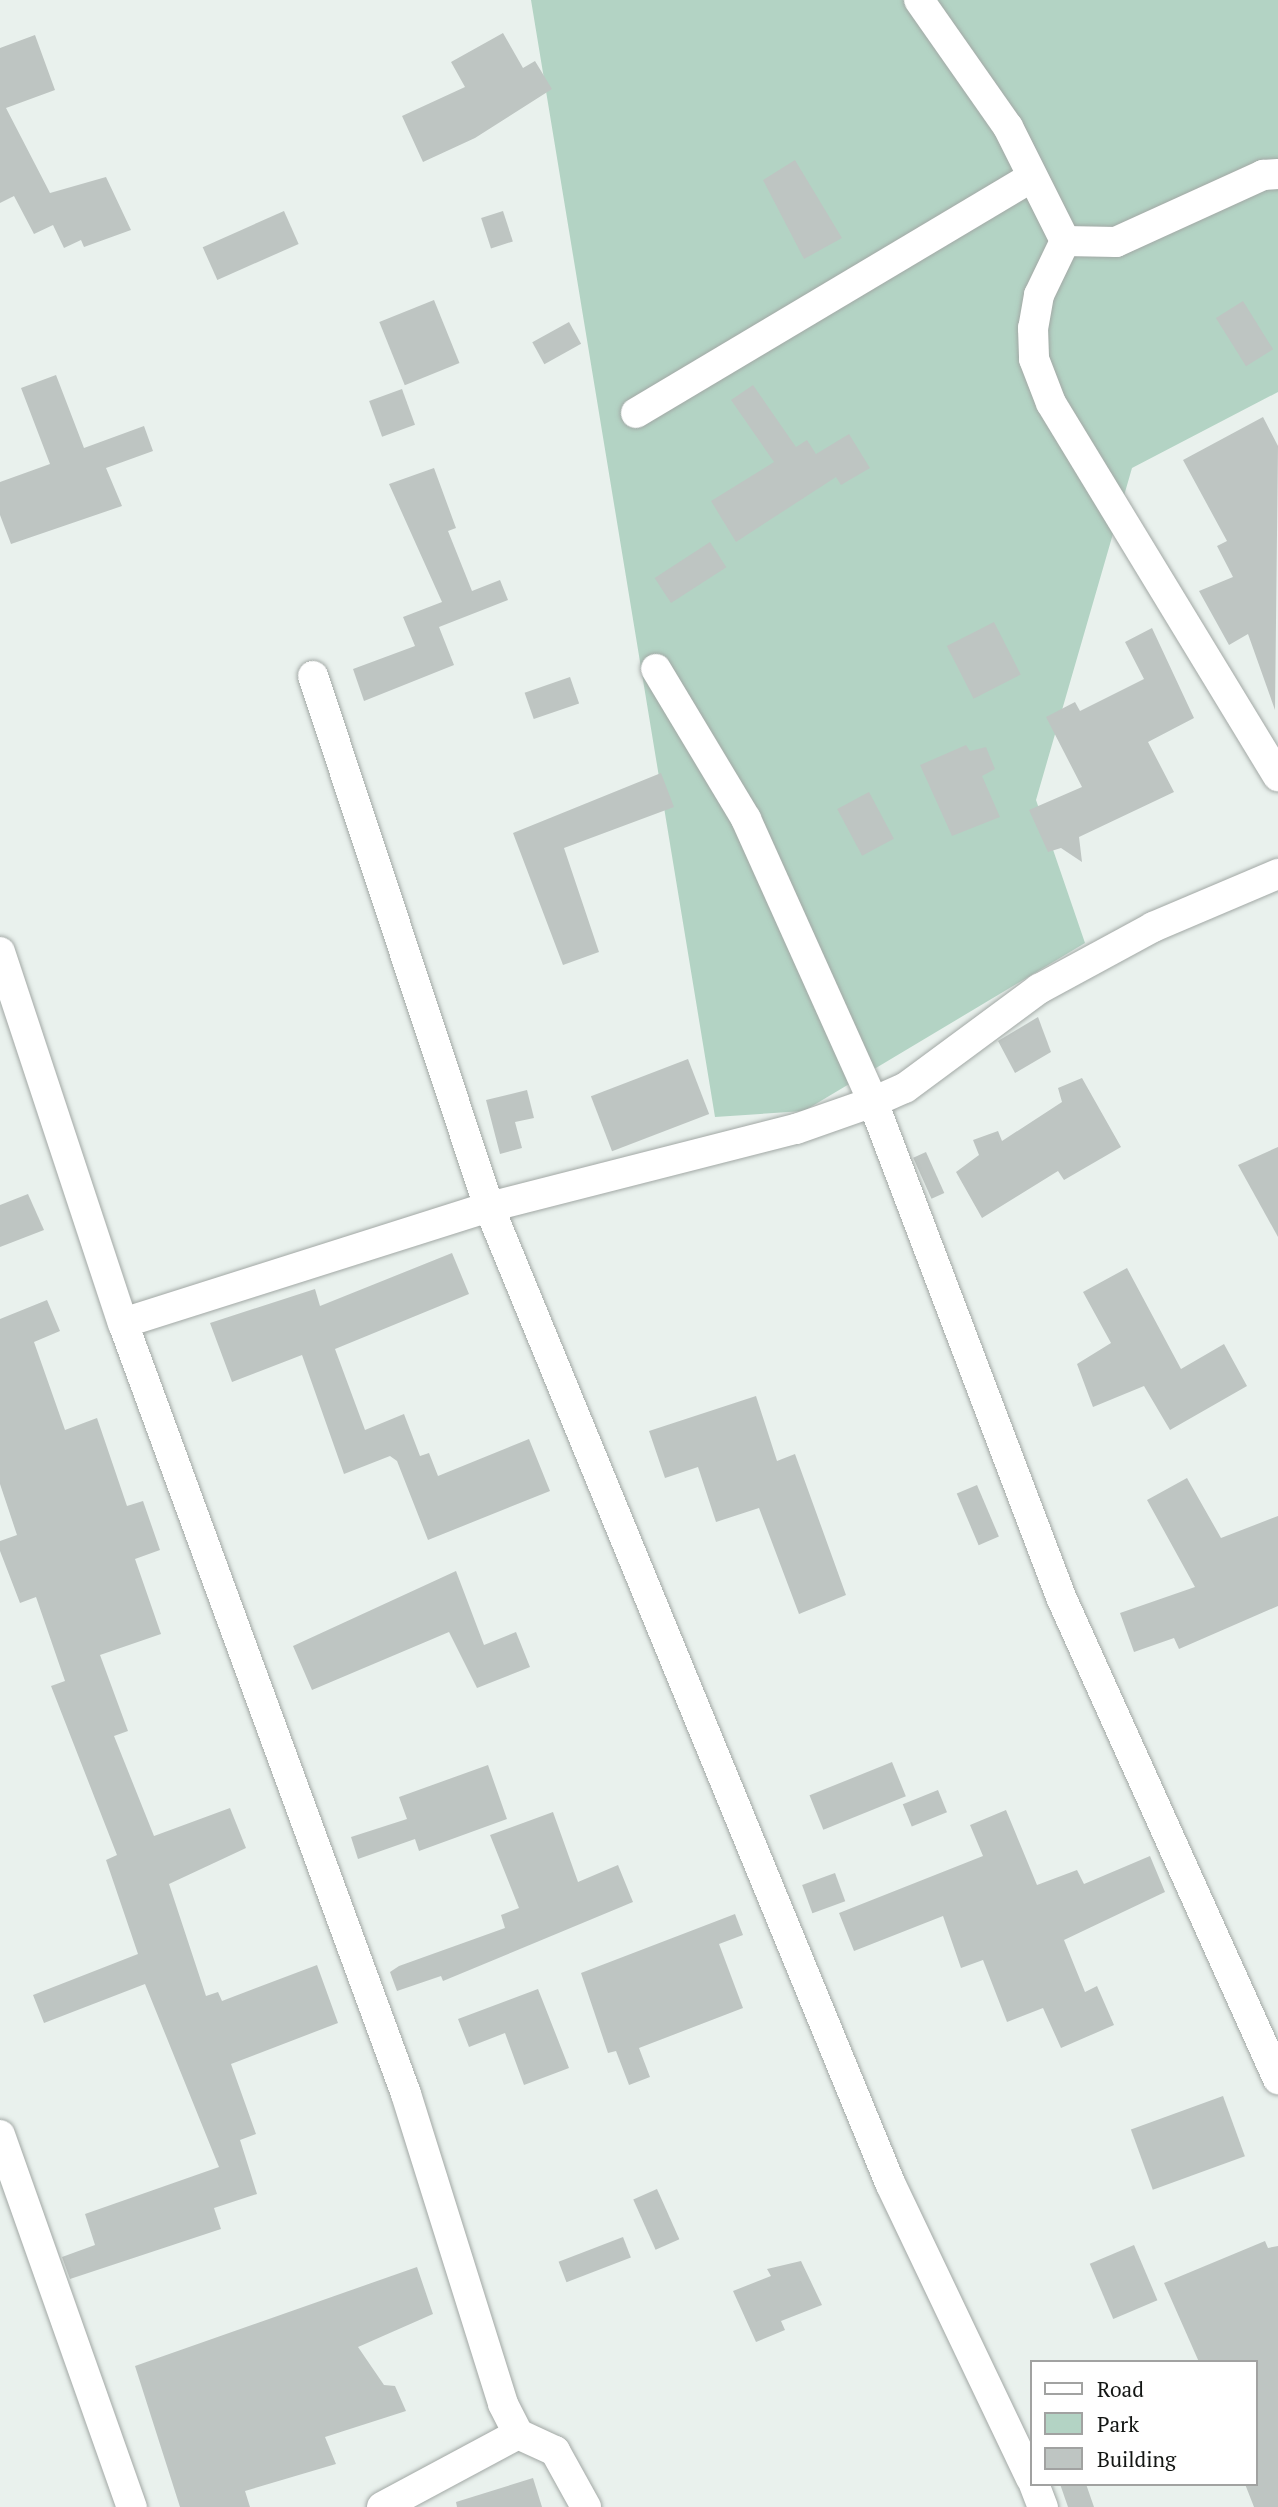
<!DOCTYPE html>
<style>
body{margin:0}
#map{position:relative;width:1278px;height:2507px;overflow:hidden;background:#e9f1ed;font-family:"PT Serif",serif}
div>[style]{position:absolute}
.green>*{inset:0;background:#b3d3c4}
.building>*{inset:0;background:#bec5c2;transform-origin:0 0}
.roads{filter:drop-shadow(0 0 2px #a2a8a5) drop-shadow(0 0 2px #a2a8a5)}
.minor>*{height:30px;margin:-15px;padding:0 15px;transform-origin:15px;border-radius:15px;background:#fff}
span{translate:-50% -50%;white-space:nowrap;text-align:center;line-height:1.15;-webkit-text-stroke:7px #fff;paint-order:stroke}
.legend{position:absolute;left:1030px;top:2360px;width:228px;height:126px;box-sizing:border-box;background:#fff;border:2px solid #a1a2a1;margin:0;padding:9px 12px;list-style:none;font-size:21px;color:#131614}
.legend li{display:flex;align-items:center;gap:14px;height:35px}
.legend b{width:35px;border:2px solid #a1a2a1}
</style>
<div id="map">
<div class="green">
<i style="clip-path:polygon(531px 0,1278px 0,1278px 392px,1132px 468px,1036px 800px,1085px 943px,804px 1111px,715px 1117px)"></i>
</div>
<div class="building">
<i style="clip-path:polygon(503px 33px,523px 68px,535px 61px,552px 89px,475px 138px,423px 162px,402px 116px,465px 87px,451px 62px)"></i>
<i style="clip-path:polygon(35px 35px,55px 90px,6px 108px,50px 193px,106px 177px,131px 230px,84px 247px,81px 240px,64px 248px,53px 225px,34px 234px,14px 196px,0 203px,0 48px)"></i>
<i style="clip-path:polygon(795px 160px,842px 238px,804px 259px,763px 180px)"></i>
<i style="left:284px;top:211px;width:36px;height:89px;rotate:66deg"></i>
<i style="left:503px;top:211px;width:32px;height:23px;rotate:72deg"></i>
<i style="left:434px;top:300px;width:68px;height:59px;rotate:68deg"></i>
<i style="left:1243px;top:301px;width:57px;height:32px;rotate:58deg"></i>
<i style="left:569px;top:322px;width:25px;height:42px;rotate:61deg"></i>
<i style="clip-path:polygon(56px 375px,84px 448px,144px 426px,153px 451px,106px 468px,122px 506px,11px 544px,0 515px,0 482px,50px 464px,21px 388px)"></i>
<i style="clip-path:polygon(753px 385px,796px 447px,807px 440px,816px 454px,849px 434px,870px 468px,841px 485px,836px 477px,736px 542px,711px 501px,774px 462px,731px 400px)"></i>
<i style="left:402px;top:389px;width:38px;height:35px;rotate:70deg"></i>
<i style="clip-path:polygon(1263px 417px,1278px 446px,1275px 710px,1248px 634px,1229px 645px,1199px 591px,1233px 577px,1217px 546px,1227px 541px,1183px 460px)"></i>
<i style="clip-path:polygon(434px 468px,456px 528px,448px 531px,472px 591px,500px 580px,508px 600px,439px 627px,454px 665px,364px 701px,353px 669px,415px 646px,403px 617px,442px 602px,389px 484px)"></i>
<i style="left:710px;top:542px;width:30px;height:66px;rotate:57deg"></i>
<i style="left:994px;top:622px;width:59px;height:53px;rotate:63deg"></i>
<i style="clip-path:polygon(1152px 628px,1194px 718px,1148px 742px,1174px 792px,1079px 837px,1082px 862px,1061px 848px,1048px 852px,1029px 810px,1082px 787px,1046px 717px,1075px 702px,1080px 711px,1144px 679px,1125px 642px)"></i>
<i style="left:570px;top:677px;width:28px;height:48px;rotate:71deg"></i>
<i style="clip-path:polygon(966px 745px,970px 751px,986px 747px,995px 769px,982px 776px,1000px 817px,952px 836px,920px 765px)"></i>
<i style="clip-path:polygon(661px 773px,674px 807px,564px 848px,599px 952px,563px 965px,513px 833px)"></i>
<i style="left:869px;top:792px;width:53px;height:36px;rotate:62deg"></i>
<i style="clip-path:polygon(1038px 1017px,1051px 1052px,1015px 1073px,998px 1041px)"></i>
<i style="left:688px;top:1059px;width:59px;height:104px;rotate:69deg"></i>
<i style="clip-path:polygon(1082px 1078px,1121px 1147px,1064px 1180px,1058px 1171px,982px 1218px,956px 1172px,979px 1155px,973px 1140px,998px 1131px,1002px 1141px,1062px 1102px,1058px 1088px)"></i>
<i style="clip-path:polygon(527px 1090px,534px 1118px,515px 1122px,522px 1148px,500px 1154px,486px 1100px)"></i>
<i style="clip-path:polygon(1278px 1147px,1278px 1237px,1238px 1165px)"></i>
<i style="left:926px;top:1152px;width:45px;height:14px;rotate:66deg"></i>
<i style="clip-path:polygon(28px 1194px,44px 1230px,0 1247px,0 1205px)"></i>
<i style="clip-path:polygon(452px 1253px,469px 1294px,335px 1349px,365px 1430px,404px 1414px,420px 1456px,429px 1453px,438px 1476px,529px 1439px,550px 1491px,428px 1540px,397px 1461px,390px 1456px,344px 1474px,302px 1355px,232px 1382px,210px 1323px,315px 1289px,320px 1306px)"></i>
<i style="clip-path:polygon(1127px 1268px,1181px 1369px,1224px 1344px,1247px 1386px,1170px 1430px,1144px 1386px,1093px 1407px,1077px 1364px,1111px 1343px,1083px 1292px)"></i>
<i style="clip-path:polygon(47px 1300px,60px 1331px,34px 1342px,65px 1430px,97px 1418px,127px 1506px,143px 1501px,160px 1550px,135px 1559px,161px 1634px,100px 1655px,128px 1731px,114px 1736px,154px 1836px,230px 1808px,246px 1848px,169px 1884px,206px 1996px,218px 1992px,222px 2001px,317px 1965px,338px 2023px,231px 2064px,256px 2134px,240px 2140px,257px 2194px,214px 2208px,221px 2229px,70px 2279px,62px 2257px,95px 2245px,85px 2214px,219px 2167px,145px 1984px,44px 2023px,33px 1995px,138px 1954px,106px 1860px,117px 1855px,51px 1686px,65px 1681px,36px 1597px,20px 1603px,0 1551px,0 1541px,17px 1535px,0 1484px,0 1319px)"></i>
<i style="clip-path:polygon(756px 1396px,777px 1461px,795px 1454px,846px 1595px,799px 1614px,759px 1508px,716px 1522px,698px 1467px,665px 1478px,649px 1431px)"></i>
<i style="clip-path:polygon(1187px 1478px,1221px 1538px,1278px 1516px,1278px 1606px,1179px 1649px,1174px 1638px,1134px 1652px,1120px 1613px,1195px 1587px,1147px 1500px)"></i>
<i style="left:977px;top:1485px;width:56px;height:22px;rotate:67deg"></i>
<i style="clip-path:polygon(456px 1571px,484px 1645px,516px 1632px,530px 1667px,477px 1688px,449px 1632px,312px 1690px,293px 1646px)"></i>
<i style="left:892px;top:1762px;width:37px;height:89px;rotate:68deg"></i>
<i style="clip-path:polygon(488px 1765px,507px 1819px,419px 1851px,415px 1839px,358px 1859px,351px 1837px,407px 1819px,399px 1797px)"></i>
<i style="left:938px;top:1790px;width:24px;height:38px;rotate:68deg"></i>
<i style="clip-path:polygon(1006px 1810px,1037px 1885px,1077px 1870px,1084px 1884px,1150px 1856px,1165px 1892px,1064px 1940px,1085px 1992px,1097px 1986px,1114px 2025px,1061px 2048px,1043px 2008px,1007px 2022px,983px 1960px,961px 1968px,943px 1916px,854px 1951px,839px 1913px,983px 1856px,970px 1825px)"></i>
<i style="clip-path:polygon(553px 1812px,578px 1882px,618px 1865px,633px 1902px,443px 1981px,441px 1976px,397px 1991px,390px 1972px,399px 1966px,505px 1928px,501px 1915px,519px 1908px,490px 1835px)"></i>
<i style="left:835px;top:1873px;width:30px;height:35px;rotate:70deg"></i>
<i style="clip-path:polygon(735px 1914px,743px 1935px,719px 1944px,743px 2008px,639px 2048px,650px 2077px,629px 2085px,616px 2051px,608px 2053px,581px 1973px)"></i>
<i style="clip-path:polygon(538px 1989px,569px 2068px,524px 2085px,505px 2033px,469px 2047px,458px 2019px)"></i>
<i style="left:1223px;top:2096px;width:64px;height:98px;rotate:70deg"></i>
<i style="left:657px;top:2189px;width:55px;height:26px;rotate:66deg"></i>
<i style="left:623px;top:2237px;width:22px;height:69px;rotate:69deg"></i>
<i style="clip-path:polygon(1265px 2241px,1268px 2248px,1278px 2246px,1278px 2507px,1254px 2507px,1245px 2484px,1255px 2484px,1255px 2362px,1199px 2362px,1164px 2283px)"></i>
<i style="left:1134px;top:2245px;width:60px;height:48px;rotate:67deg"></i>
<i style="clip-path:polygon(801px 2261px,822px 2305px,781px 2321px,785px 2330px,756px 2342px,733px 2291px,771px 2276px,767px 2269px)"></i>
<i style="clip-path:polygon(417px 2267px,433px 2314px,358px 2347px,384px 2385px,395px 2386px,406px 2411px,325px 2437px,336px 2464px,245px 2491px,250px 2507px,180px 2507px,135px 2366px)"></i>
<i style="clip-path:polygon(533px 2478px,542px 2507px,457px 2507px,456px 2502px)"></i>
<i style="clip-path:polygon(1060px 2484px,1086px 2484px,1094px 2507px,1068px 2507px)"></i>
</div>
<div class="roads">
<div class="minor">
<i style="left:919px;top:0;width:155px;rotate:55deg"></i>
<i style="left:1008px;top:127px;width:127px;rotate:63.4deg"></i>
<i style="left:1065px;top:241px;width:60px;rotate:115.7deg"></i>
<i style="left:1039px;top:295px;width:34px;rotate:100deg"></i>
<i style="left:1033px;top:328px;width:31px;rotate:88deg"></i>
<i style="left:1034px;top:359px;width:47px;rotate:68.9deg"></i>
<i style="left:1051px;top:403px;width:437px;rotate:58.7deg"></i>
<i style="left:1065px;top:241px;width:51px;rotate:1.1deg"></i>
<i style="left:1116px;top:242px;width:162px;rotate:-24.5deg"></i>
<i style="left:1263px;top:175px;width:15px;rotate:-4deg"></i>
<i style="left:636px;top:413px;width:461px;rotate:-30.8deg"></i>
<i style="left:656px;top:669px;width:175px;rotate:59deg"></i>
<i style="left:746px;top:819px;width:310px;rotate:65.8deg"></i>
<i style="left:873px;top:1102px;width:529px;rotate:69.2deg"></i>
<i style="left:1061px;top:1597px;width:529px;rotate:65.76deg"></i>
<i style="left:313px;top:676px;width:559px;rotate:71.66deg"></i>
<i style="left:489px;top:1207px;width:1057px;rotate:67.66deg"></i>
<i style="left:891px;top:2185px;width:325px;rotate:64.5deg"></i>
<i style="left:0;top:952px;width:391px;rotate:71.7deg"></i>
<i style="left:123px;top:1323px;width:821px;rotate:69.84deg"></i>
<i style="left:406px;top:2094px;width:325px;rotate:72.6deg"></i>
<i style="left:503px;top:2404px;width:34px;rotate:63deg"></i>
<i style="left:518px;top:2434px;width:41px;rotate:24.7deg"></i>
<i style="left:555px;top:2451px;width:64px;rotate:61deg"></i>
<i style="left:123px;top:1323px;width:384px;rotate:-17.6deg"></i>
<i style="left:489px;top:1207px;width:317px;rotate:-14.3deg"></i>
<i style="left:796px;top:1129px;width:82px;rotate:-19.3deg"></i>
<i style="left:873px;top:1102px;width:35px;rotate:-24deg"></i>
<i style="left:905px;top:1088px;width:167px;rotate:-36.5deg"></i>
<i style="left:1039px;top:989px;width:130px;rotate:-28.5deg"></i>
<i style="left:1153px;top:927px;width:136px;rotate:-23deg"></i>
<i style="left:0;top:2135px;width:395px;rotate:70.5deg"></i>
<i style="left:1034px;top:2484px;width:25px;rotate:69deg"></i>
<i style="left:382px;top:2507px;width:154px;rotate:-28.2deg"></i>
</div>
</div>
<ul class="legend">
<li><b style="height:9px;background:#fff"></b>Road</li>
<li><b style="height:19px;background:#b3d3c4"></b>Park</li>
<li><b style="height:19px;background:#bec5c2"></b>Building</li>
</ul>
</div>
